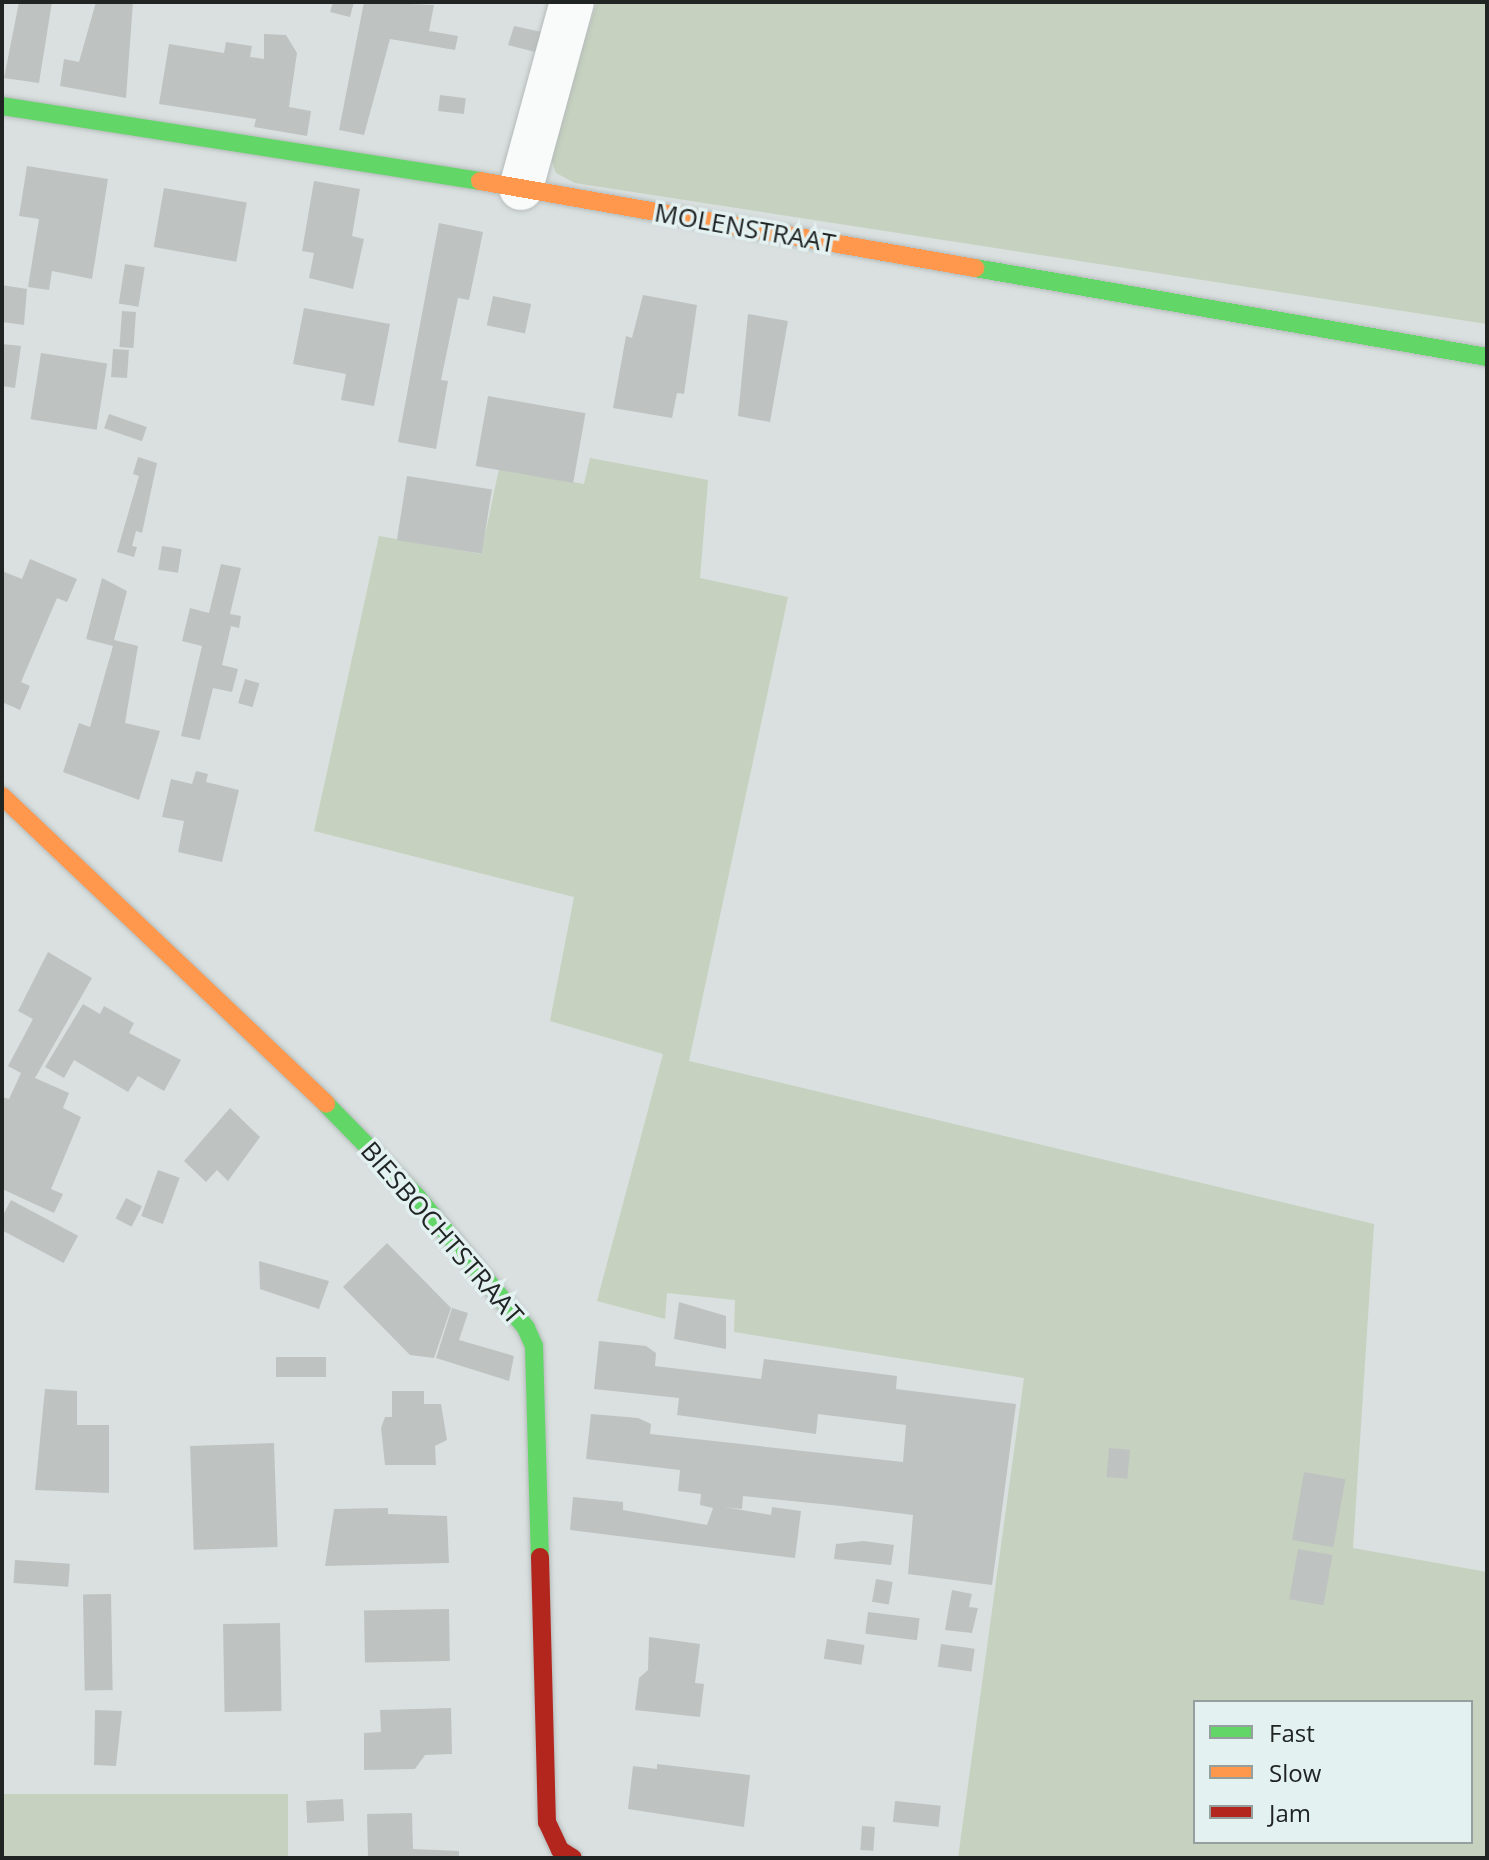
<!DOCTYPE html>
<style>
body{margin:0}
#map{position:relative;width:1489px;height:1860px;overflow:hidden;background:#d9e0df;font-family:"Open Sans",sans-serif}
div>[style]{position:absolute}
.green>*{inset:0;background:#c6d1bf;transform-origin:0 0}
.building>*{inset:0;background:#bec3c1;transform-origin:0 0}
.roads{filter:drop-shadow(0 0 2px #b5bbba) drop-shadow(0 0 2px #b5bbba)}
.street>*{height:44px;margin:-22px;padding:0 22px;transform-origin:22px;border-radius:22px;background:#f9fafa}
.fast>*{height:18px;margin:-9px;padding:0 9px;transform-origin:9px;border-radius:9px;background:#63d668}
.slow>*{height:18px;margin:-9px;padding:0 9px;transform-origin:9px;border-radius:9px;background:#ff974d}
.jam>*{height:18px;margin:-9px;padding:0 9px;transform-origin:9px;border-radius:9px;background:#b3261e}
span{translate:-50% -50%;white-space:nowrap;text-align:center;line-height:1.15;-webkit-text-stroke:7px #e3f1f0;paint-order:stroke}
.street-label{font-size:26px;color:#202524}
.frame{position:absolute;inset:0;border:4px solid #202524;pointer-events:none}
.legend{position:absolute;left:1193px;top:1700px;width:280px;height:144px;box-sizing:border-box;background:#e3f1f0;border:2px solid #959f9e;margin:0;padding:10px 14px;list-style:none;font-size:24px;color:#202524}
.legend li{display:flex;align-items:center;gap:16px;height:40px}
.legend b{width:40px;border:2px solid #959f9e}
</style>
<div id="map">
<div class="green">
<i style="clip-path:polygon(597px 2px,1487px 2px,1487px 324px,575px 183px,556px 173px,548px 151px)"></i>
<i style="clip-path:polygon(evenodd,590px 458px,708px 480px,700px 578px,788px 597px,689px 1061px,1374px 1224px,1353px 1548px,1487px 1572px,1487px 1858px,958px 1858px,1024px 1378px,734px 1332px,735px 1300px,667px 1293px,665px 1319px,597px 1301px,663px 1054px,550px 1021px,574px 897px,314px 831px,379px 536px,481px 554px,499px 469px,584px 484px,590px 458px,1195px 1702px,1471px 1702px,1471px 1842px,1195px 1842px,1195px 1702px)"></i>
<i style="left:2px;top:1794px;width:286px;height:64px"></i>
</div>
<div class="building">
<i style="clip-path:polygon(19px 2px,52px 2px,39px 83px,4px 78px)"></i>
<i style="clip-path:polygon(96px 2px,133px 2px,126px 98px,60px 86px,64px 59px,79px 62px)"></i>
<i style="clip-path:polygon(333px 2px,354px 2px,350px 17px,330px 12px)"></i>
<i style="clip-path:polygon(364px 2px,434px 5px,429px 31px,458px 36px,455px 50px,390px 39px,364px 135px,339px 130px)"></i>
<i style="clip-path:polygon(514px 26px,542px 32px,535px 52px,508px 45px)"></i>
<i style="clip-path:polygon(264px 34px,286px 35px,297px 53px,289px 107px,311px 111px,307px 136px,254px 127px,256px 119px,159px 104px,169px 44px,224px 53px,226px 42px,252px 46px,250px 57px,264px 59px)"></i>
<i style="left:440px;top:95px;width:26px;height:16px;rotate:7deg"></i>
<i style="clip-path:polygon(27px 166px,108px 179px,92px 279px,52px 271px,49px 290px,28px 287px,39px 219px,19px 216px)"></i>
<i style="clip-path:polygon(314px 181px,360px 189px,352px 236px,364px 239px,353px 289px,309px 278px,314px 253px,302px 251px)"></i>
<i style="left:164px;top:188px;width:84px;height:60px;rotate:10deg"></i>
<i style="clip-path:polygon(439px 223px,483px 232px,469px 300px,458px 298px,441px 380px,448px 381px,436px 449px,398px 442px)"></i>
<i style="left:125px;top:264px;width:20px;height:40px;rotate:9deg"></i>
<i style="clip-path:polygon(2px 285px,27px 289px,24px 325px,2px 322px)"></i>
<i style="clip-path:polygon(643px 295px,697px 305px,684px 394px,677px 393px,672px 418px,613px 408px,626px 336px,632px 338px)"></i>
<i style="left:493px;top:296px;width:39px;height:30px;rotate:12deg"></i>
<i style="clip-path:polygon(304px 308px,390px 324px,374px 406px,341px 400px,346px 374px,293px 364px)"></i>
<i style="left:122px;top:311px;width:14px;height:36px;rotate:4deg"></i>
<i style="clip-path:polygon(748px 314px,788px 321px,770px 422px,738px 416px)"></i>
<i style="clip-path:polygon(2px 344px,21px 346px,15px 388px,2px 386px)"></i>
<i style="left:113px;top:349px;width:16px;height:28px;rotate:4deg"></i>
<i style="left:41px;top:353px;width:67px;height:67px;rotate:9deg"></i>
<i style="left:488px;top:396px;width:99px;height:71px;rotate:10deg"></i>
<i style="left:109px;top:414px;width:40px;height:15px;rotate:19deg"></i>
<i style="clip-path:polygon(138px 457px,157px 463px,142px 533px,136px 531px,132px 546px,137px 547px,134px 557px,117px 552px,139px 476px,133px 474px)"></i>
<i style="left:407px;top:476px;width:86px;height:65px;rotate:9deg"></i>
<i style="left:162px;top:546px;width:20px;height:24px;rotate:9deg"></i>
<i style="clip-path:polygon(30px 559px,77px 579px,67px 602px,57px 598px,21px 682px,30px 686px,20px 710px,2px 702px,2px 571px,22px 579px)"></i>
<i style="clip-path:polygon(221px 564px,241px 568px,230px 614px,241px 616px,239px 628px,231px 626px,222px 665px,238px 669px,232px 692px,213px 688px,200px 740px,181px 736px,202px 646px,182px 641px,190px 608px,209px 613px)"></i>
<i style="clip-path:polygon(102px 578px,127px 591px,114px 640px,138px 646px,125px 723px,160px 731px,139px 800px,63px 772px,79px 723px,90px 727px,113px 646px,86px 639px)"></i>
<i style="left:245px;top:679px;width:15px;height:25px;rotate:16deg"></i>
<i style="clip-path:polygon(196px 771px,208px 774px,206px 782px,239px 790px,222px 862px,178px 852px,184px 821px,162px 817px,171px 779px,192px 784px)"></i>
<i style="clip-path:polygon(48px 952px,92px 978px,35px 1078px,69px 1093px,63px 1108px,81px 1117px,51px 1189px,63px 1194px,54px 1213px,2px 1189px,2px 1097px,9px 1099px,21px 1073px,8px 1066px,33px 1019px,18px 1011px)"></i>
<i style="clip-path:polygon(83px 1004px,100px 1014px,104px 1006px,134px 1023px,129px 1033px,181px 1060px,164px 1091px,138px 1076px,128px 1092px,74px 1060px,64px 1078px,45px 1067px)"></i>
<i style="clip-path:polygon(230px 1108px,260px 1137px,228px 1181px,217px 1170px,206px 1182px,184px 1161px)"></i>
<i style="left:158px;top:1170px;width:23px;height:49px;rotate:20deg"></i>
<i style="left:126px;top:1198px;width:18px;height:23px;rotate:27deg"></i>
<i style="left:11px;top:1200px;width:76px;height:31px;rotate:28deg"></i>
<i style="clip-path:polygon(387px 1243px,451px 1308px,434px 1358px,410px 1355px,343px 1287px)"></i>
<i style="clip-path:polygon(259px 1261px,329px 1281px,319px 1309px,260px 1289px)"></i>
<i style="clip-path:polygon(679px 1302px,726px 1316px,726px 1349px,674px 1339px)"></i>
<i style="clip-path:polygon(452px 1308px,468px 1313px,459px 1340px,514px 1356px,509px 1381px,436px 1358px)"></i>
<i style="clip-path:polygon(599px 1341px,646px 1346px,656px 1353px,655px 1366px,761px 1379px,764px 1359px,897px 1376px,896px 1389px,1016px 1404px,992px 1585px,908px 1574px,913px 1515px,841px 1506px,743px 1496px,742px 1509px,724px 1507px,771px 1515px,772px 1507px,801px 1511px,795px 1558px,570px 1530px,573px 1497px,623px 1502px,623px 1510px,707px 1525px,713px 1508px,700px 1505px,701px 1494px,678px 1491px,680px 1470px,586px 1459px,591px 1414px,638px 1418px,651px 1424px,650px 1434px,903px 1462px,906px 1425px,818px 1414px,816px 1434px,677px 1415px,679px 1398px,594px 1389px)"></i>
<i style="left:326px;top:1357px;width:20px;height:50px;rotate:90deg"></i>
<i style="clip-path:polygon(45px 1389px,77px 1391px,77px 1425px,109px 1425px,109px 1493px,35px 1490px)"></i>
<i style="clip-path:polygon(392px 1391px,424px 1391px,424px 1404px,441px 1404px,447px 1440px,435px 1446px,436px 1465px,385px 1465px,381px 1428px,385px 1417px,392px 1417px)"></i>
<i style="left:274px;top:1443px;width:104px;height:84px;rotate:88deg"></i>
<i style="left:1109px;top:1448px;width:21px;height:29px;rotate:5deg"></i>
<i style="left:1304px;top:1472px;width:42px;height:69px;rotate:10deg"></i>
<i style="clip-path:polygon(388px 1508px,388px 1514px,447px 1516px,449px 1563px,325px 1566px,334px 1509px)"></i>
<i style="clip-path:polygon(863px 1541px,894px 1545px,891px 1565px,834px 1559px,836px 1544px)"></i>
<i style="left:1298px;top:1549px;width:35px;height:51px;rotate:10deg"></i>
<i style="left:15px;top:1560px;width:55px;height:23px;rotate:4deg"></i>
<i style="left:876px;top:1579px;width:17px;height:23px;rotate:10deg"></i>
<i style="clip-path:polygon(952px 1590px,972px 1594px,969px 1607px,978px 1608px,972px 1633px,945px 1630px)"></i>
<i style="left:111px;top:1594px;width:96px;height:28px;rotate:89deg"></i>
<i style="left:449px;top:1609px;width:52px;height:85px;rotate:89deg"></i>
<i style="left:868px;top:1612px;width:52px;height:22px;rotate:7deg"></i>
<i style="left:280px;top:1623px;width:88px;height:57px;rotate:89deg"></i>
<i style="clip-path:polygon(649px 1637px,700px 1644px,695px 1683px,704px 1684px,700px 1717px,635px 1710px,639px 1678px,648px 1670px)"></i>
<i style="left:827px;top:1639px;width:38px;height:20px;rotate:9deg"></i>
<i style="left:941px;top:1644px;width:34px;height:23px;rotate:8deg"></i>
<i style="clip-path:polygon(451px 1708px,452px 1754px,425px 1755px,415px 1769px,364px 1770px,364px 1733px,381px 1732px,380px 1710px)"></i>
<i style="clip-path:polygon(95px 1710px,122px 1711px,116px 1766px,94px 1765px)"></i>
<i style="clip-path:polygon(657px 1764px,750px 1775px,744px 1827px,628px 1809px,633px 1766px,657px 1769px)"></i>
<i style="left:343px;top:1799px;width:22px;height:37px;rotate:87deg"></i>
<i style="left:895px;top:1801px;width:46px;height:21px;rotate:6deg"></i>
<i style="clip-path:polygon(412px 1813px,413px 1849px,459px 1851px,459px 1858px,368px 1858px,367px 1814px)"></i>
<i style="left:862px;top:1826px;width:13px;height:24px;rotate:4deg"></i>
</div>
<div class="roads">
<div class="street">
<i style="left:521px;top:188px;width:193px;rotate:-74.7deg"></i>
</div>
<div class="fast">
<i style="left:2px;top:106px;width:484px;rotate:8.9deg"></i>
<i style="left:975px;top:268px;width:520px;rotate:9.86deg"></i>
<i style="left:326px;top:1104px;width:130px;rotate:45.6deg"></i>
<i style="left:417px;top:1197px;width:170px;rotate:50.2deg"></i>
<i style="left:526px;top:1328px;width:20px;rotate:66deg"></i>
<i style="left:534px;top:1346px;width:211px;rotate:88.4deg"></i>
</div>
<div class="slow">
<i style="left:480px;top:181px;width:503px;rotate:9.97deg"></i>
<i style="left:2px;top:796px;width:447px;rotate:43.5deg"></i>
</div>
<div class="jam">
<i style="left:540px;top:1557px;width:265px;rotate:88.5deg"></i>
<i style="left:547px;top:1822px;width:31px;rotate:65deg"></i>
<i style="left:560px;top:1850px;width:15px;rotate:32deg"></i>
</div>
</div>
<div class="street-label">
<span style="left:745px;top:228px;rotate:10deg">MOLENSTRAAT</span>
<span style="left:442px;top:1233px;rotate:49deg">BIESBOCHTSTRAAT</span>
</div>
<div class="frame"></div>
<ul class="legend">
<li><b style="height:10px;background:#63d668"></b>Fast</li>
<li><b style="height:10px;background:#ff974d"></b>Slow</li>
<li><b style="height:10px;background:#b3261e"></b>Jam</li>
</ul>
</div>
